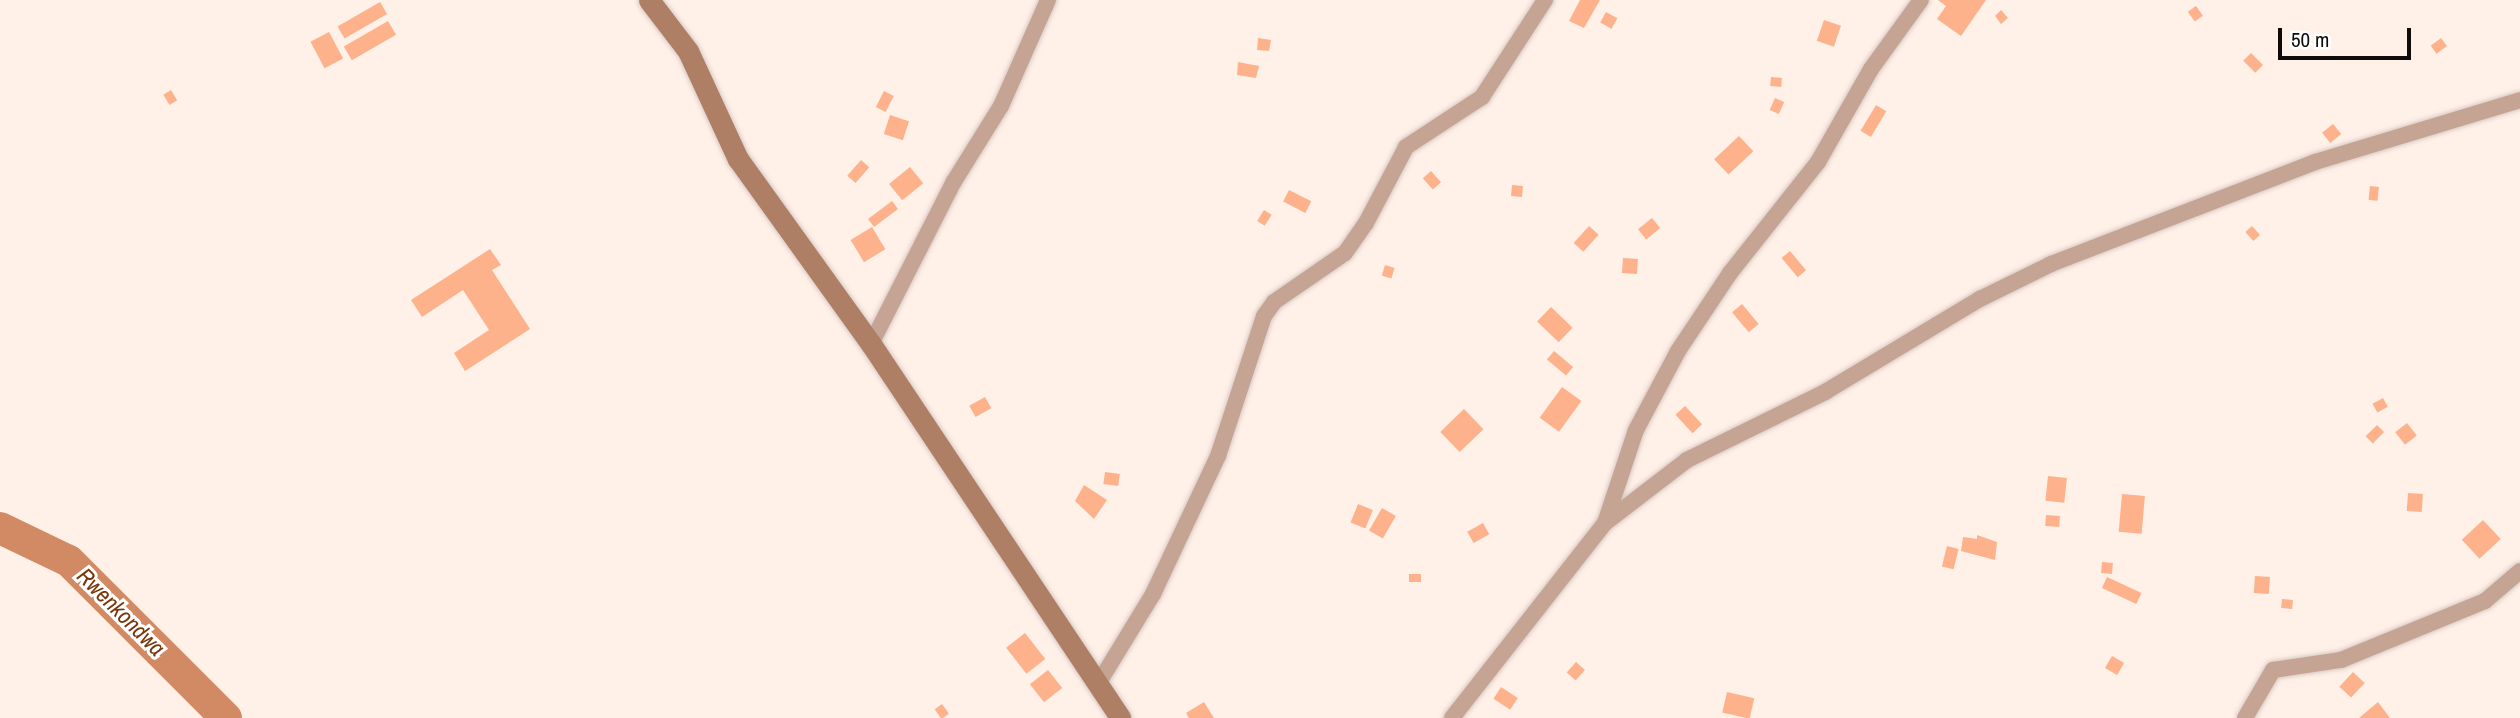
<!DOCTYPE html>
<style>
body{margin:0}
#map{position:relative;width:2520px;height:718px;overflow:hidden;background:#fff0e8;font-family:"Archivo Narrow",sans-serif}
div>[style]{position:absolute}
.river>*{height:32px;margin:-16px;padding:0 16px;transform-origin:16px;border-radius:16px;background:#d28a65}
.building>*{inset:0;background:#fdb28b;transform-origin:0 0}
.roads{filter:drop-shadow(0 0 2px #d9cbc4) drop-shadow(0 0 2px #d9cbc4)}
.minor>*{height:16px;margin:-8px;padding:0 8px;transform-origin:8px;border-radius:8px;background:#c6a494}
.secondary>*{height:21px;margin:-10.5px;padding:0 10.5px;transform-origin:10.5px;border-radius:10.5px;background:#ae7e65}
span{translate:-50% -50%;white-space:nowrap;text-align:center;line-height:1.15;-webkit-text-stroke:6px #fff;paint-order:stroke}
.water-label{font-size:23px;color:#78360a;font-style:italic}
.scale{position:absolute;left:2278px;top:28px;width:133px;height:32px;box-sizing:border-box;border:4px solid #100b09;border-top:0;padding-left:9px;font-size:21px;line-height:24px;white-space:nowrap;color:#100b09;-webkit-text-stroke:5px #fff;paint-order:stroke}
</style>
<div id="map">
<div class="river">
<i style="left:0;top:528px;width:76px;rotate:25.6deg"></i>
<i style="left:69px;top:561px;width:222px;rotate:45deg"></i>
</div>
<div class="building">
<i style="clip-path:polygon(1580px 0,1600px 0,1584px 28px,1569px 21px)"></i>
<i style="clip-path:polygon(1938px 0,1986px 0,1961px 36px,1937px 19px,1946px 6px)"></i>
<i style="left:380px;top:2px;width:14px;height:49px;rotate:60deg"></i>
<i style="left:2196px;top:6px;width:12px;height:10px;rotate:55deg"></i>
<i style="clip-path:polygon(2001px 10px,2008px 18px,2001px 24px,1995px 16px)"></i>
<i style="left:1606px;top:12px;width:13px;height:12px;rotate:29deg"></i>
<i style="left:1824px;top:20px;width:18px;height:22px;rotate:19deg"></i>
<i style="left:388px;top:21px;width:16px;height:51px;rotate:60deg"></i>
<i style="left:329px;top:32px;width:30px;height:21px;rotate:62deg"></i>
<i style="clip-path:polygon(1258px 38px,1271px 40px,1269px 51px,1257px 50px)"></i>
<i style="left:2441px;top:38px;width:10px;height:13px;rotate:53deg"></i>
<i style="left:2251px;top:53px;width:17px;height:11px;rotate:45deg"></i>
<i style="clip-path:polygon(1238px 62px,1259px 66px,1256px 78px,1237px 75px)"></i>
<i style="left:1771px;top:77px;width:11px;height:9px;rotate:5deg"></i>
<i style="left:171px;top:90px;width:12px;height:9px;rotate:59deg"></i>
<i style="left:884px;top:91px;width:11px;height:18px;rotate:27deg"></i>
<i style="left:1775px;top:98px;width:10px;height:13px;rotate:24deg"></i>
<i style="left:1876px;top:105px;width:12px;height:30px;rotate:31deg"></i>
<i style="left:890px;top:115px;width:20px;height:20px;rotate:18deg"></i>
<i style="left:2333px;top:124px;width:13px;height:14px;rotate:51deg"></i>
<i style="left:1739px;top:136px;width:21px;height:34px;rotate:47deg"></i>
<i style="left:861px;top:160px;width:11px;height:21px;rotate:41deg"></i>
<i style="left:910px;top:167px;width:21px;height:27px;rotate:51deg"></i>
<i style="left:1431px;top:171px;width:15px;height:11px;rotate:48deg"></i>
<i style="left:1512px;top:185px;width:11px;height:11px;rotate:5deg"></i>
<i style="left:2370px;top:186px;width:9px;height:14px;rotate:6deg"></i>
<i style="left:1289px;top:190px;width:25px;height:13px;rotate:27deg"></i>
<i style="left:892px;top:201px;width:10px;height:30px;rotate:53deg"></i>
<i style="left:1264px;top:210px;width:9px;height:13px;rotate:32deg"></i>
<i style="left:1652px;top:218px;width:13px;height:18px;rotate:51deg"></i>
<i style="left:1589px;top:226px;width:13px;height:23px;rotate:42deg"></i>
<i style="left:2252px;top:226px;width:12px;height:9px;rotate:48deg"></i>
<i style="left:872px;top:227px;width:26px;height:25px;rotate:59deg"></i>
<i style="clip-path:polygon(490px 249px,501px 265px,492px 270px,530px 329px,465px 371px,454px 353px,489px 330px,463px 290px,422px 317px,411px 300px)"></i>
<i style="left:1790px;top:251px;width:25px;height:11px;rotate:50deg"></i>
<i style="left:1623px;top:258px;width:15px;height:15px;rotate:4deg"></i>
<i style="left:1385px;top:265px;width:10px;height:11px;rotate:17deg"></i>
<i style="left:1742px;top:304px;width:26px;height:13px;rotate:50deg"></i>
<i style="left:1551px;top:307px;width:30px;height:20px;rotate:44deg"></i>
<i style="left:1554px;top:351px;width:25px;height:11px;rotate:40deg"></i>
<i style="left:1562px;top:387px;width:24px;height:38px;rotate:36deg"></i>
<i style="left:985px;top:397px;width:13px;height:18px;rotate:61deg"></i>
<i style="left:2383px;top:398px;width:10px;height:12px;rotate:61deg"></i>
<i style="left:1685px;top:406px;width:25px;height:13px;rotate:47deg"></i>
<i style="left:1464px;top:409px;width:28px;height:33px;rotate:46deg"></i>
<i style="left:2407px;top:423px;width:16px;height:15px;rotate:52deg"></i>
<i style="left:2377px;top:425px;width:10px;height:16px;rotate:45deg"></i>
<i style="left:1105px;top:472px;width:15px;height:12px;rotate:8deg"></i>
<i style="left:2048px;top:476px;width:19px;height:25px;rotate:6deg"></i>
<i style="clip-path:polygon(1084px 485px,1107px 500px,1094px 519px,1075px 501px)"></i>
<i style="left:2408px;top:493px;width:15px;height:18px;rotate:4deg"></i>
<i style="left:2122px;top:494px;width:23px;height:38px;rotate:5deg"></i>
<i style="left:1358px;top:504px;width:16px;height:20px;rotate:22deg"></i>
<i style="left:1382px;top:508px;width:16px;height:26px;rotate:30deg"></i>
<i style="left:2046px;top:515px;width:14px;height:11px;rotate:4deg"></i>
<i style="left:2483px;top:520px;width:26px;height:29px;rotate:47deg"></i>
<i style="left:1483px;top:523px;width:13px;height:18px;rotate:61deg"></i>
<i style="clip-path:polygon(1977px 535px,1997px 542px,1995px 560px,1961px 551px,1963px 537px,1977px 539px)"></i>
<i style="left:1947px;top:546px;width:12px;height:21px;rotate:14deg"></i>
<i style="left:2102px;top:562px;width:11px;height:11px;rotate:5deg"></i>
<i style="left:1409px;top:574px;width:12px;height:8px"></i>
<i style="left:2255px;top:576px;width:15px;height:17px;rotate:4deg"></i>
<i style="left:2107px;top:577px;width:38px;height:12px;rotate:25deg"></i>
<i style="left:2282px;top:599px;width:11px;height:9px;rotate:5deg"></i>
<i style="left:1025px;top:633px;width:33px;height:24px;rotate:52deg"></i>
<i style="left:2112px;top:656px;width:14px;height:14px;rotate:30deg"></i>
<i style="left:1576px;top:662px;width:12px;height:14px;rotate:42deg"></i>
<i style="left:1048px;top:670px;width:23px;height:23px;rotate:52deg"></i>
<i style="left:2353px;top:672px;width:16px;height:20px;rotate:43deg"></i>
<i style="left:1501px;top:687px;width:20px;height:14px;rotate:33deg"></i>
<i style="left:1727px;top:692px;width:28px;height:21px;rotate:13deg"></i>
<i style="clip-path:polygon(1204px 702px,1214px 718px,1189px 718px,1186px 713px)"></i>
<i style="clip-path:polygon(2378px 702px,2390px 718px,2359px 718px)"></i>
<i style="left:942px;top:704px;width:12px;height:9px;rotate:55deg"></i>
</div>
<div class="roads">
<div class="minor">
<i style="left:871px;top:344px;width:181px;rotate:-63deg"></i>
<i style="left:953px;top:183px;width:91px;rotate:-58.1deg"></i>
<i style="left:1001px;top:106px;width:116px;rotate:-66.1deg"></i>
<i style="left:1605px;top:523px;width:103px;rotate:-37.5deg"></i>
<i style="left:1687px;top:460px;width:154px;rotate:-26.2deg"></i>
<i style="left:1825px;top:392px;width:181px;rotate:-31deg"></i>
<i style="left:1980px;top:299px;width:79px;rotate:-26.2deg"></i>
<i style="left:2051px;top:264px;width:283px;rotate:-21.1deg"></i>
<i style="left:2315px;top:162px;width:214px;rotate:-16.8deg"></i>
<i style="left:1098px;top:684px;width:105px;rotate:-58.6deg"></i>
<i style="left:1153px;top:594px;width:153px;rotate:-64.8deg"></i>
<i style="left:1218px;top:456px;width:147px;rotate:-71.8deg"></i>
<i style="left:1264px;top:316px;width:17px;rotate:-54deg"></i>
<i style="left:1274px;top:302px;width:86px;rotate:-34.6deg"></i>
<i style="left:1345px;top:253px;width:37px;rotate:-55deg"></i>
<i style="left:1366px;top:223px;width:86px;rotate:-62.2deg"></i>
<i style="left:1406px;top:147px;width:91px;rotate:-33.3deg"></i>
<i style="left:1482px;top:97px;width:116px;rotate:-57deg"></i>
<i style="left:1452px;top:718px;width:248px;rotate:-51.9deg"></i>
<i style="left:1605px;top:523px;width:98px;rotate:-71.6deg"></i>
<i style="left:1636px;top:430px;width:89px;rotate:-62deg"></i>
<i style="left:1678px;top:351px;width:94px;rotate:-56.3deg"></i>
<i style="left:1730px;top:273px;width:142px;rotate:-51.6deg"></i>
<i style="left:1818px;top:162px;width:107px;rotate:-60.3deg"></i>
<i style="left:1871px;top:69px;width:85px;rotate:-54.1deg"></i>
<i style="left:2245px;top:718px;width:56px;rotate:-59.7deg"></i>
<i style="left:2273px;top:670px;width:69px;rotate:-8.4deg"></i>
<i style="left:2341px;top:660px;width:156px;rotate:-22.3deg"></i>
<i style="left:2485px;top:601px;width:46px;rotate:-40.6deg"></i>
</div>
<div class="secondary">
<i style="left:649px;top:0;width:64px;rotate:52.6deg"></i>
<i style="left:688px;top:51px;width:119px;rotate:65.2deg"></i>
<i style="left:738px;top:159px;width:228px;rotate:54.3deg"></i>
<i style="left:871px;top:344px;width:449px;rotate:56.3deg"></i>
</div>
</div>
<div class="water-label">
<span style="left:121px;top:612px;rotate:45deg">Rwenkondwa</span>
</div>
<div class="scale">50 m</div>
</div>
